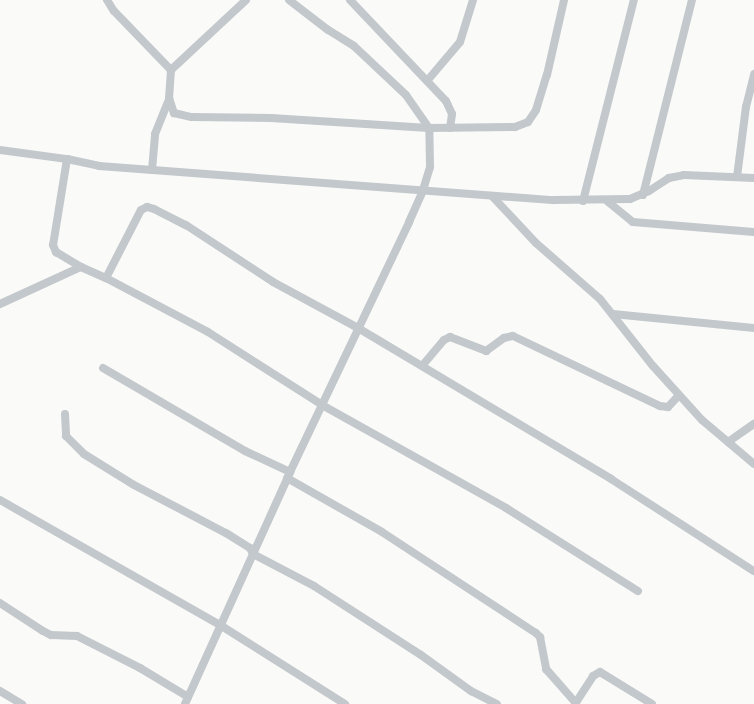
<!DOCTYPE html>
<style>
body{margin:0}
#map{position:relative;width:754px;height:704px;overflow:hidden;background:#fafaf8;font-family:Helvetica,sans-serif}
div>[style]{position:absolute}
.minor>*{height:8px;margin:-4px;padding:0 4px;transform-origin:4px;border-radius:4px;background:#c3c8cc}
span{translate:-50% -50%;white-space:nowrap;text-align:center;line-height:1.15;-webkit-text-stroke:6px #fff;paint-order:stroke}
</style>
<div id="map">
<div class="minor">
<i style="left:107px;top:0;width:13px;rotate:58deg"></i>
<i style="left:114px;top:11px;width:82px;rotate:46deg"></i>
<i style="left:246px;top:0;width:103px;rotate:137deg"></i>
<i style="left:171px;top:70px;width:28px;rotate:94deg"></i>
<i style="left:169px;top:98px;width:16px;rotate:72deg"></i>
<i style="left:174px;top:113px;width:18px;rotate:13deg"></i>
<i style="left:192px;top:117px;width:79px;rotate:0.7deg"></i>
<i style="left:271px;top:118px;width:158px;rotate:3.6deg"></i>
<i style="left:429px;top:128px;width:86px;rotate:-0.7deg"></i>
<i style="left:515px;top:127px;width:14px;rotate:-21deg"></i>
<i style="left:528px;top:122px;width:14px;rotate:-56deg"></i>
<i style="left:536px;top:110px;width:37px;rotate:-73deg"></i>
<i style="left:547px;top:75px;width:77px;rotate:-77.2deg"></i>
<i style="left:350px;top:0;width:139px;rotate:46.5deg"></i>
<i style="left:446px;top:101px;width:14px;rotate:65deg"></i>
<i style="left:452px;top:114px;width:14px;rotate:98deg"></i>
<i style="left:427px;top:81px;width:51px;rotate:-49.8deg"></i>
<i style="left:460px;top:42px;width:44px;rotate:-72.8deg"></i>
<i style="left:0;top:150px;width:68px;rotate:7.7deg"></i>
<i style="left:67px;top:159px;width:33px;rotate:12deg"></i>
<i style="left:99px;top:166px;width:455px;rotate:4.3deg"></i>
<i style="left:553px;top:200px;width:77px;rotate:-0.7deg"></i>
<i style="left:630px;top:199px;width:21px;rotate:-23deg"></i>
<i style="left:649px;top:191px;width:24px;rotate:-33deg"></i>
<i style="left:669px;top:178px;width:15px;rotate:-11deg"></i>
<i style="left:684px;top:175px;width:70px;rotate:2.5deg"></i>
<i style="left:67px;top:159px;width:87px;rotate:99.2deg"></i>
<i style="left:53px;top:245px;width:8px;rotate:67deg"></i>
<i style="left:56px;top:252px;width:29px;rotate:31deg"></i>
<i style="left:152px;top:170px;width:36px;rotate:-85deg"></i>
<i style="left:155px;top:134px;width:38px;rotate:-68deg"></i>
<i style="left:737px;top:177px;width:71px;rotate:-82.7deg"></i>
<i style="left:746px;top:107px;width:34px;rotate:-76deg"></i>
<i style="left:643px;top:195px;width:201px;rotate:-75.9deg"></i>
<i style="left:492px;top:196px;width:64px;rotate:46.9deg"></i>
<i style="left:536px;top:243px;width:85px;rotate:41.2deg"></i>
<i style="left:600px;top:299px;width:85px;rotate:51.7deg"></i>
<i style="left:653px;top:366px;width:73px;rotate:47.8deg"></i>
<i style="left:702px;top:420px;width:68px;rotate:40.2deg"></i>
<i style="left:583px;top:201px;width:207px;rotate:-75.8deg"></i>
<i style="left:607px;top:201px;width:33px;rotate:39deg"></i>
<i style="left:633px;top:222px;width:121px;rotate:4.7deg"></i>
<i style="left:106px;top:278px;width:115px;rotate:27.9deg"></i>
<i style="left:208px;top:332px;width:135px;rotate:32.6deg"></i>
<i style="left:322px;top:405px;width:211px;rotate:29.2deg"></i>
<i style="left:506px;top:508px;width:156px;rotate:32.2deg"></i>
<i style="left:0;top:304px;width:89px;rotate:-24.6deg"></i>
<i style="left:81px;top:267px;width:27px;rotate:24deg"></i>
<i style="left:106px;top:278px;width:76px;rotate:-62.8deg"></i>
<i style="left:141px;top:210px;width:7px;rotate:-27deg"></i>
<i style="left:147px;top:207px;width:7px;rotate:16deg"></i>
<i style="left:154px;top:209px;width:36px;rotate:27deg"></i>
<i style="left:186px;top:225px;width:104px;rotate:33.2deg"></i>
<i style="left:273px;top:282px;width:97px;rotate:28.4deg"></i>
<i style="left:358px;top:328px;width:295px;rotate:30.8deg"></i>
<i style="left:611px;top:479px;width:170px;rotate:32.8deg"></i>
<i style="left:613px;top:314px;width:142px;rotate:5.7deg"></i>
<i style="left:422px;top:366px;width:34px;rotate:-50deg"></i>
<i style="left:444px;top:340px;width:7px;rotate:-27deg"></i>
<i style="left:450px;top:337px;width:39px;rotate:21deg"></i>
<i style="left:486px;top:351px;width:22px;rotate:-36deg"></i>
<i style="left:504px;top:338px;width:9px;rotate:-13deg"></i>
<i style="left:513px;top:336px;width:163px;rotate:25.5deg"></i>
<i style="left:660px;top:406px;width:8px;rotate:7deg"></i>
<i style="left:668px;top:407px;width:16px;rotate:-47deg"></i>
<i style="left:103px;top:368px;width:164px;rotate:30.3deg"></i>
<i style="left:245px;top:451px;width:50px;rotate:25deg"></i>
<i style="left:65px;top:414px;width:22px;rotate:87deg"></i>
<i style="left:66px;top:436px;width:25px;rotate:45deg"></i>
<i style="left:84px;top:454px;width:59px;rotate:31.8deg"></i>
<i style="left:134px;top:485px;width:104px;rotate:27.6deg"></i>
<i style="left:226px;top:533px;width:28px;rotate:32deg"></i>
<i style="left:250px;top:548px;width:7px;rotate:63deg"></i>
<i style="left:253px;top:554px;width:69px;rotate:27.7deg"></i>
<i style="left:314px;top:586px;width:127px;rotate:32.8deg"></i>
<i style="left:421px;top:655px;width:62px;rotate:35.8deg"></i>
<i style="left:471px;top:691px;width:29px;rotate:27deg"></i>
<i style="left:728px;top:442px;width:32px;rotate:-35deg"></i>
<i style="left:287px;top:478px;width:109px;rotate:29.6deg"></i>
<i style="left:382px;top:532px;width:184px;rotate:33.3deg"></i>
<i style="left:536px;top:633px;width:6px;rotate:45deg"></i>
<i style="left:540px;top:637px;width:33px;rotate:79deg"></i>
<i style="left:546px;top:669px;width:44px;rotate:48.7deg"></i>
<i style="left:0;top:500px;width:253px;rotate:29.6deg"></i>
<i style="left:220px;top:625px;width:148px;rotate:32.3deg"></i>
<i style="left:0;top:603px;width:51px;rotate:33.1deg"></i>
<i style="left:43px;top:631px;width:9px;rotate:27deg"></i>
<i style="left:51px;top:635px;width:26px;rotate:2deg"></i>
<i style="left:77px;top:636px;width:71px;rotate:26.9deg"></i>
<i style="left:140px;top:668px;width:56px;rotate:31.1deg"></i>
<i style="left:0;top:691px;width:26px;rotate:31deg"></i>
<i style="left:185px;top:704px;width:255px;rotate:-65.6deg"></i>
<i style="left:290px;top:472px;width:277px;rotate:-64.5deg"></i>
<i style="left:409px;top:222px;width:35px;rotate:-66deg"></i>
<i style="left:423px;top:190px;width:24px;rotate:-73deg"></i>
<i style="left:430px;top:167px;width:39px;rotate:-91deg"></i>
<i style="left:429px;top:128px;width:40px;rotate:-124.9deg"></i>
<i style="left:406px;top:95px;width:71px;rotate:-136.7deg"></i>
<i style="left:354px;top:46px;width:31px;rotate:-148deg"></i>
<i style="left:328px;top:30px;width:49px;rotate:-142.4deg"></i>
<i style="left:575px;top:704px;width:33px;rotate:-57deg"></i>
<i style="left:593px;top:676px;width:8px;rotate:-30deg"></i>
<i style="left:600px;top:672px;width:61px;rotate:31.6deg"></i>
</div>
</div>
